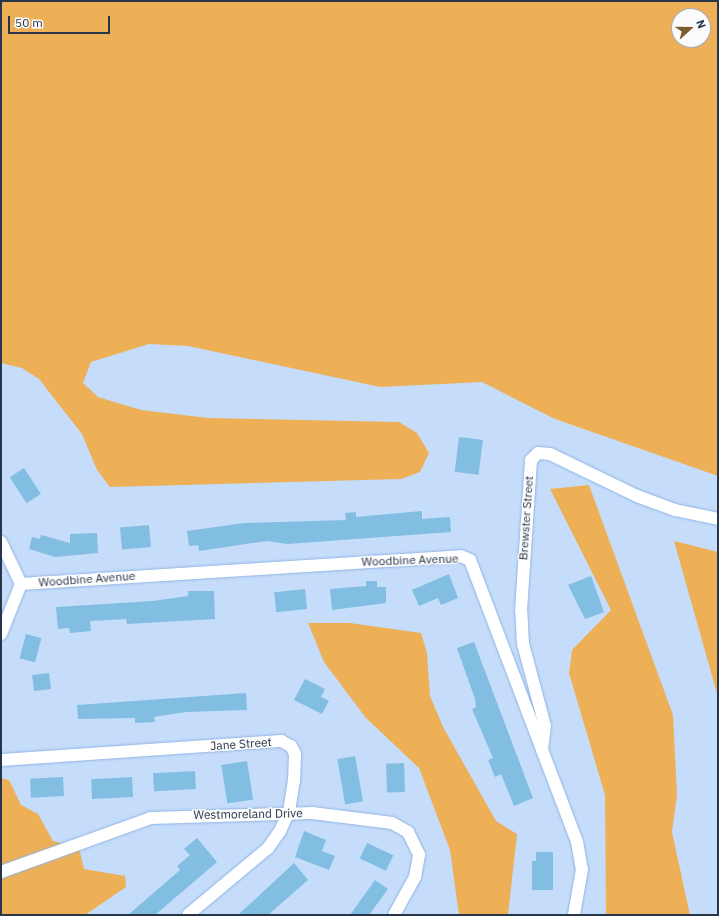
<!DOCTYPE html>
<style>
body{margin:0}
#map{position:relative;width:719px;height:916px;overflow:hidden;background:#c5dcfa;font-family:"IBM Plex Sans",sans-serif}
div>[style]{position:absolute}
.green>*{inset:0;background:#edb057}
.building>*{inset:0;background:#81bee1;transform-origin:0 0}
.roads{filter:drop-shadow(0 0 1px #8fb4e4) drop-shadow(0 0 1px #8fb4e4)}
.minor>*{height:12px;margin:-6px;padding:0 6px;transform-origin:6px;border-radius:6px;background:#fff}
span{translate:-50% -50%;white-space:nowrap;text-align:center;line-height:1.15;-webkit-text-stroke:3px #fbfbfb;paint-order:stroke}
.street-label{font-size:12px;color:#263549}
.frame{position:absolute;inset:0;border:2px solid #263549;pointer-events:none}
.north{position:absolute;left:671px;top:8px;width:40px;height:40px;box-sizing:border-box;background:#fbfbfb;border:1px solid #a6acb4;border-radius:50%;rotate:69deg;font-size:11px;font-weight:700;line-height:16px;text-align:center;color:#263549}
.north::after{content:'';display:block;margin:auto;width:14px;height:18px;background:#7c5d32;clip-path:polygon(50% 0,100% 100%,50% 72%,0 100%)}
.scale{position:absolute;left:8px;top:16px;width:102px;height:18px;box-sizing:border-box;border:2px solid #263549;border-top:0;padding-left:5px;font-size:12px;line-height:14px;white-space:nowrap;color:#263549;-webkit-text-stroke:3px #fbfbfb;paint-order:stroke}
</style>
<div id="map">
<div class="green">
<i style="clip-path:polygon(evenodd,1px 1px,718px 1px,718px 476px,555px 419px,482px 382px,380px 387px,188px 346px,149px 344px,91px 362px,83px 383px,98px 397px,141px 410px,208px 418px,399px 422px,417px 433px,429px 453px,420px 472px,401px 479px,110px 487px,97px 470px,82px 434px,39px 379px,22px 368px,1px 363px,1px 1px,679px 16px,703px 16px,703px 40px,679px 40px,679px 16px)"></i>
<i style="clip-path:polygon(589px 485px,673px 715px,677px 795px,672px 832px,690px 915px,606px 915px,605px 795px,569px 673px,572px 650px,611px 610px,550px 489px)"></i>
<i style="clip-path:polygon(674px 541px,718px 552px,718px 697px)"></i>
<i style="clip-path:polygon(308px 623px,350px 623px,421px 633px,427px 653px,430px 696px,443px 727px,496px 821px,517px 834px,508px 915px,459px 915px,450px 850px,419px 768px,366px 718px,324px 662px)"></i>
<i style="clip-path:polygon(1px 778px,9px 780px,21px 805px,38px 814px,53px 841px,79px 848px,84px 869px,125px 876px,126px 887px,85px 915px,1px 915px)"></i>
</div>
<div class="building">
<i style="left:459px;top:437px;width:24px;height:35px;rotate:7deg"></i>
<i style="left:24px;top:468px;width:31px;height:17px;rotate:57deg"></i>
<i style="clip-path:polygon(422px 511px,422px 519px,450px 517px,451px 532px,287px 544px,267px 541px,199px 551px,198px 545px,189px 546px,187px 531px,244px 523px,346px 520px,345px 513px,356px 512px,356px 517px)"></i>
<i style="left:149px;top:525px;width:22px;height:29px;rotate:85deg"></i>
<i style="clip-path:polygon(97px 533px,98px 553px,55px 557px,29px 549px,32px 537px,40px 539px,41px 535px,70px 543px,70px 534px)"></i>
<i style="clip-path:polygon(449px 574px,458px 598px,441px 605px,438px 598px,419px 606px,412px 590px)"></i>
<i style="clip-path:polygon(591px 576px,604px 612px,585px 619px,568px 585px)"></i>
<i style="clip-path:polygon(366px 581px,377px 581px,377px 587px,386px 587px,386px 603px,332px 610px,330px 589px,366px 586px)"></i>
<i style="left:305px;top:589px;width:20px;height:31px;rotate:84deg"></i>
<i style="clip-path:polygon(188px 591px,214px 591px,215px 619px,127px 624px,126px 619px,90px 621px,91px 631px,70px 633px,69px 628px,58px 629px,56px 607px,153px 601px,188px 596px)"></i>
<i style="left:26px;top:634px;width:16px;height:25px;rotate:15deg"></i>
<i style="clip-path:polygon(474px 642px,533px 798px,514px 806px,501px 774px,495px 777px,488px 760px,493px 758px,472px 709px,476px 707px,475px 699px,457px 648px)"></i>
<i style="left:49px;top:673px;width:16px;height:17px;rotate:83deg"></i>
<i style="clip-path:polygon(305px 679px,325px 689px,321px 697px,329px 701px,322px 714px,294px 700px)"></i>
<i style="clip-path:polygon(246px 693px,247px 710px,186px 712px,154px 717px,155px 722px,135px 723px,135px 718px,78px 719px,77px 705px)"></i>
<i style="left:355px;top:756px;width:46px;height:18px;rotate:80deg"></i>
<i style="left:247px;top:761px;width:39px;height:26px;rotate:81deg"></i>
<i style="left:404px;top:763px;width:29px;height:18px;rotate:88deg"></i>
<i style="left:195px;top:771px;width:18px;height:42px;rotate:87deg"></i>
<i style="left:63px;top:777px;width:19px;height:33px;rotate:87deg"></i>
<i style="left:132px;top:777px;width:20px;height:41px;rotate:87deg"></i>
<i style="clip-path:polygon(304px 831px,326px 840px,322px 851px,335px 856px,329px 870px,295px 857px)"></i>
<i style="clip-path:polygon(197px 838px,217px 862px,155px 915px,128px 915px,180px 870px,177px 866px,190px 855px,184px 849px)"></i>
<i style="left:367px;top:843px;width:29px;height:17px;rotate:25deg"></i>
<i style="clip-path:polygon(536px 852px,553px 852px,553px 890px,532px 890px,532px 861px,536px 861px)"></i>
<i style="clip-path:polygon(294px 863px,308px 880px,268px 915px,238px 915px)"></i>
<i style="clip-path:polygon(375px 880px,388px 889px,369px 915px,350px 915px)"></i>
</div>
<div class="roads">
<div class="minor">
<i style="left:1px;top:542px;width:47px;rotate:64.5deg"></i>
<i style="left:21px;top:584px;width:441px;rotate:-3.6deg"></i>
<i style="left:461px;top:556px;width:10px;rotate:24deg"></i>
<i style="left:470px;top:560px;width:302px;rotate:69.2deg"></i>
<i style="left:577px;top:842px;width:27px;rotate:80deg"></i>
<i style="left:582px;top:869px;width:47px;rotate:99.9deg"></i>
<i style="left:1px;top:634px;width:54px;rotate:-68.2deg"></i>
<i style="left:542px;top:750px;width:24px;rotate:-83deg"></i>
<i style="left:545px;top:726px;width:85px;rotate:-105deg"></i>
<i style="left:523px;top:644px;width:33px;rotate:-93deg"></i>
<i style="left:521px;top:611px;width:151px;rotate:-86.2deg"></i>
<i style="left:531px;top:460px;width:10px;rotate:-45deg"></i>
<i style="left:538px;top:453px;width:12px;rotate:5deg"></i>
<i style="left:550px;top:454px;width:97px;rotate:25.8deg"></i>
<i style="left:637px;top:496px;width:40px;rotate:20.2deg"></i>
<i style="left:675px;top:510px;width:44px;rotate:11.8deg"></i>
<i style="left:1px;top:760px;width:281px;rotate:-3.9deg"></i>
<i style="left:281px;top:741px;width:11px;rotate:27deg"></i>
<i style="left:291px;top:746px;width:9px;rotate:63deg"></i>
<i style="left:295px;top:754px;width:26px;rotate:92deg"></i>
<i style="left:294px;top:780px;width:31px;rotate:99deg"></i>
<i style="left:289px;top:811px;width:22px;rotate:114deg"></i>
<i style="left:280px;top:831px;width:21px;rotate:125deg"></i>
<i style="left:268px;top:848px;width:104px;rotate:140.1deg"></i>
<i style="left:1px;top:872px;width:159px;rotate:-19.8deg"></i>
<i style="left:151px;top:818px;width:161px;rotate:-1.8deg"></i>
<i style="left:312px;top:813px;width:81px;rotate:7.1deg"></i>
<i style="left:392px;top:823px;width:18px;rotate:29deg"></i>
<i style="left:408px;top:832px;width:25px;rotate:64deg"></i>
<i style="left:419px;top:855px;width:22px;rotate:100deg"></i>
<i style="left:415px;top:877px;width:43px;rotate:118.9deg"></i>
</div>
</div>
<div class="street-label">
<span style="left:526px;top:518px;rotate:-86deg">Brewster Street</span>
<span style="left:410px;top:560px;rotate:-2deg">Woodbine Avenue</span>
<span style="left:87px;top:579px;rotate:-4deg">Woodbine Avenue</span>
<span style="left:241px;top:744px;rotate:-4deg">Jane Street</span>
<span style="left:248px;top:814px;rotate:-1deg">Westmoreland Drive</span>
</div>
<div class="frame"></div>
<div class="north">N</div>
<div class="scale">50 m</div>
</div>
